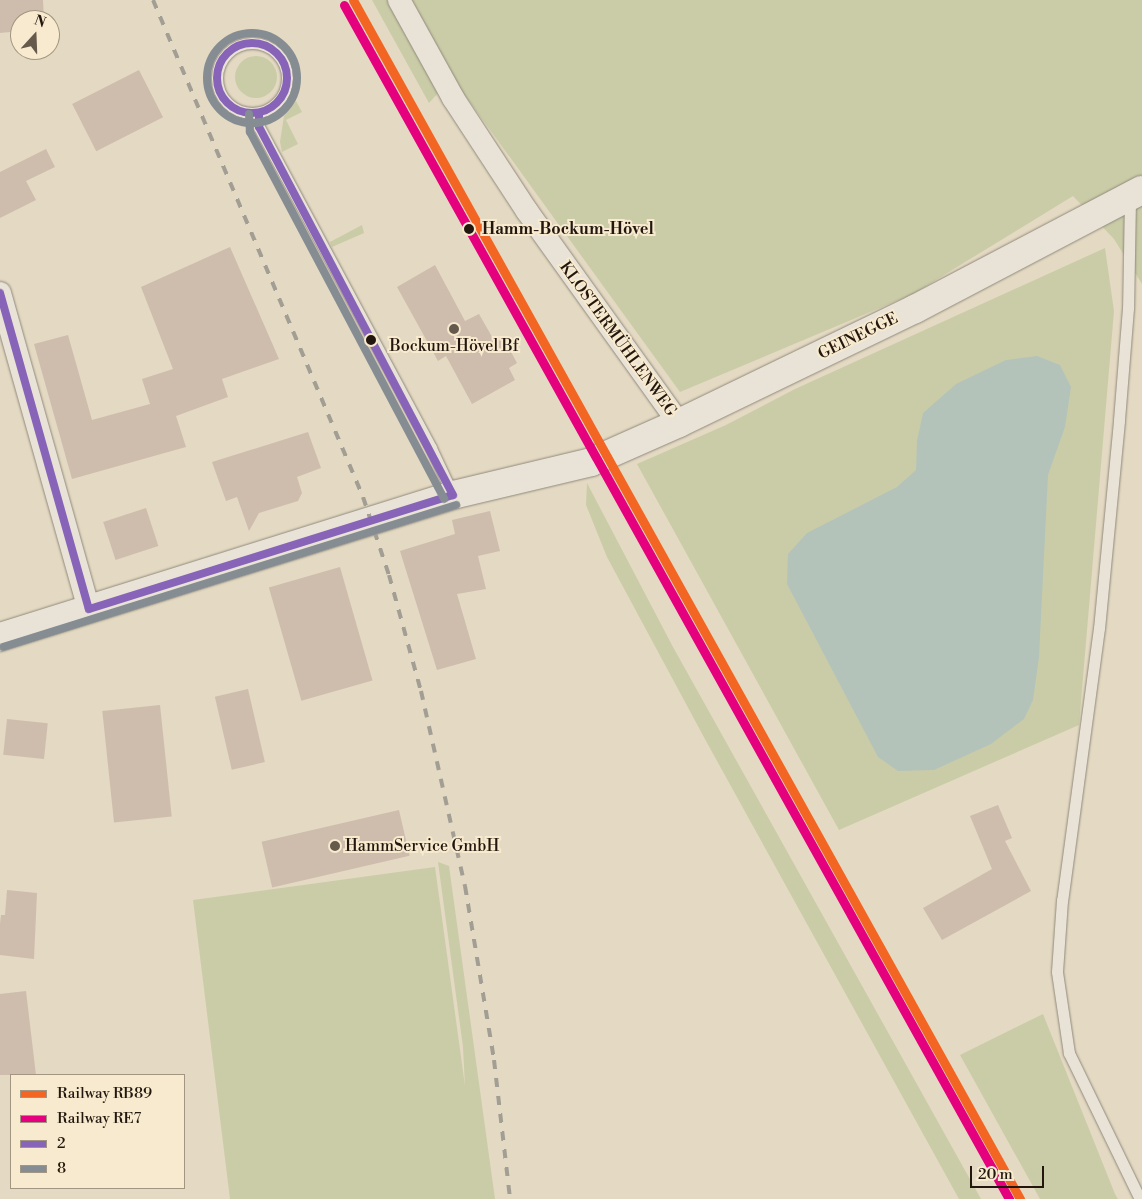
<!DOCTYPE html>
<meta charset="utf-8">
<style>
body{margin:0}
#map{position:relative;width:1142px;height:1199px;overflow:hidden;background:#e4d9c2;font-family:"Libre Bodoni",serif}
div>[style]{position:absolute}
.green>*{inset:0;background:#cacca7}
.round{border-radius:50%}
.water>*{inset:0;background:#b3c3ba}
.building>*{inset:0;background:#cebdad;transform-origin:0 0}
.roads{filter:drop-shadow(0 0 1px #90897c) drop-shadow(0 0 1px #90897c)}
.lane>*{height:11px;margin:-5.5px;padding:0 5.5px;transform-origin:5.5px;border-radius:5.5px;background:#e9e3d7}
.lane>.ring{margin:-5.5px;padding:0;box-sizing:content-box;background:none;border:11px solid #e9e3d7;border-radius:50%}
.street>*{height:22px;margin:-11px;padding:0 11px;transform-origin:11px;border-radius:11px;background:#e9e3d7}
.secondary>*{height:28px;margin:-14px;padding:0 14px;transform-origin:14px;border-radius:14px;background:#e9e3d7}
.rail>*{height:4px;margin-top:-2px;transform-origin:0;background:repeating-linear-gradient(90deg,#a39e94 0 9px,transparent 0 18px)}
.bus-1>*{height:8px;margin:-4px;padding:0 4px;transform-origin:4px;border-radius:4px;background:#8864b9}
.bus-1>.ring{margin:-4px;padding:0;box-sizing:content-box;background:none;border:8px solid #8864b9;border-radius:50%}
.bus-2>*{height:8px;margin:-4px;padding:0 4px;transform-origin:4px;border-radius:4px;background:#858d92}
.bus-2>.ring{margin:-4px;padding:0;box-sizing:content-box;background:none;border:8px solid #858d92;border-radius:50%}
.rail-1>*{height:9px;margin:-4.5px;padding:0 4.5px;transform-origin:4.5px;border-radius:4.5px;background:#f26522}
.rail-2>*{height:9px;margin:-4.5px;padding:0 4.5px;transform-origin:4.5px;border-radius:4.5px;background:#e5007d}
.dots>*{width:14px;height:14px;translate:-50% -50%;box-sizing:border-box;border:2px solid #f7eace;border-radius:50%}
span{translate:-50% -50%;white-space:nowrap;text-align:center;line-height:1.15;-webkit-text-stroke:4px #f7eace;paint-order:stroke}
.stop-label{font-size:16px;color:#22160e;font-weight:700}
.left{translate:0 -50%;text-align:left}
.street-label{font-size:16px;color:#22160e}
.poi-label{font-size:16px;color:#22160e}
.legend{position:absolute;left:10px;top:1074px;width:175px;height:115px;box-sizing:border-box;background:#f7eace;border:1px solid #a29581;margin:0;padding:6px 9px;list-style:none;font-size:15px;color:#22160e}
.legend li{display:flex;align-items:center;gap:10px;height:25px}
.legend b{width:25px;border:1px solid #a29581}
.north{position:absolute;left:10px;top:10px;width:50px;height:50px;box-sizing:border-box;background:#f7eace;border:1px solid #a29581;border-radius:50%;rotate:20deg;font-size:14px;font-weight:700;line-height:20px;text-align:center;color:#22160e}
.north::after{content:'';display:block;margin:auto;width:18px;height:22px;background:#665a4d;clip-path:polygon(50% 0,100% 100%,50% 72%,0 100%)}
.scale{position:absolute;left:970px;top:1166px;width:74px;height:22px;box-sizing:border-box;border:2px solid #22160e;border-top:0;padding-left:6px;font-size:15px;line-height:18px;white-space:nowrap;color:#22160e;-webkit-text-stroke:4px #f7eace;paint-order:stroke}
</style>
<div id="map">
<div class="green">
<i style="clip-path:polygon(372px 0,388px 0,438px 93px,429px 103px)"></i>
<i style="clip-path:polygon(412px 0,1142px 0,1142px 284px,1114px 239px,1073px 196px,913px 294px,680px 392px,459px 87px)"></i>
<i class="round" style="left:235px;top:56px;width:42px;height:42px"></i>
<i style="clip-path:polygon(296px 101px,302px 112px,286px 120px,298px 144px,282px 152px,280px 142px,284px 116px)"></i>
<i style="clip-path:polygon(362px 225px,364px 233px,332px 247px,330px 242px)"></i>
<i style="clip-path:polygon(1105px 248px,1114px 311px,1079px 725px,839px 830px,637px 464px,726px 425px,795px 389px)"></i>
<i style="clip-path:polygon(587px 483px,673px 647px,981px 1199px,959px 1199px,706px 741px,607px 557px,586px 505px)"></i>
<i style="clip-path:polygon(438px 862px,449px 866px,495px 1199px,230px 1199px,193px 900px,435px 867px,465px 1086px,463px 1047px)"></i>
<i style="clip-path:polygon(1043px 1014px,1115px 1194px,1118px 1199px,1040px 1199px,960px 1055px)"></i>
</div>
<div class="water">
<i style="clip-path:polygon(1037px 356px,1060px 365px,1071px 387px,1065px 427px,1048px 475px,1039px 657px,1033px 700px,1024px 719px,991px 744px,934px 770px,898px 771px,878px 757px,787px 584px,788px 554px,807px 533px,897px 487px,916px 470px,917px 441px,923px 413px,956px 384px,1006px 360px)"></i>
</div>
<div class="building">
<i style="clip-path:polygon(0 0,43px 0,44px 20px,20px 20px,20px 31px,0 33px)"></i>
<i style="left:139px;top:70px;width:53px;height:75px;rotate:63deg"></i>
<i style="clip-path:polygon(46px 149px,55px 167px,26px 181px,36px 200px,0 218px,0 172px)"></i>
<i style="clip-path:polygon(230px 247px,279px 359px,222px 379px,228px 397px,176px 416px,186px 447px,72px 479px,34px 344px,68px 335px,92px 420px,150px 404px,142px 379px,173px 369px,141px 287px)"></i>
<i style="clip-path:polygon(435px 265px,465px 321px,479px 314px,495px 342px,503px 337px,517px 363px,509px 368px,515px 380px,472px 404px,446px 356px,438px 361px,397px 287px)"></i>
<i style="clip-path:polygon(308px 432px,321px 468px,297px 477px,302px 493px,298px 501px,259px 513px,249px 531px,237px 497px,226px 501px,212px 462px)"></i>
<i style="left:146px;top:508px;width:40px;height:45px;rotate:72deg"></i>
<i style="clip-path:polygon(490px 511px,500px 551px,478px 556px,486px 589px,457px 594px,476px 659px,437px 670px,400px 551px,455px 534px,452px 520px)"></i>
<i style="left:340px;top:567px;width:118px;height:74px;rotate:74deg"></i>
<i style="left:248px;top:689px;width:75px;height:34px;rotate:77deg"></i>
<i style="left:160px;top:705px;width:112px;height:58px;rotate:84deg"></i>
<i style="left:7px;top:719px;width:41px;height:36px;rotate:6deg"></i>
<i style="clip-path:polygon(998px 805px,1012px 838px,1005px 841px,1031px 891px,942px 940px,923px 908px,992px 869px,970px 816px)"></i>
<i style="left:399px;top:810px;width:47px;height:141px;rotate:77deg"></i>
<i style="clip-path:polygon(7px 890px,37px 893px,34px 959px,0 955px,0 924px,1px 915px,5px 915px)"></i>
<i style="clip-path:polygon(26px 991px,36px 1075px,0 1075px,0 994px)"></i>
</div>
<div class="roads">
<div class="lane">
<i class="ring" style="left:217px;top:43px;width:59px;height:59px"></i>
<i style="left:259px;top:114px;width:13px;rotate:90deg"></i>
<i style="left:259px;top:127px;width:364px;rotate:61.8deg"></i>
<i style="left:431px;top:448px;width:52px;rotate:64.9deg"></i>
<i style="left:1130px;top:198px;width:110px;rotate:91deg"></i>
<i style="left:1128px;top:308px;width:113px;rotate:94.6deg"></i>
<i style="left:1119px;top:421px;width:208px;rotate:95.5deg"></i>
<i style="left:1099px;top:628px;width:275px;rotate:97.7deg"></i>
<i style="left:1062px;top:900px;width:72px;rotate:94deg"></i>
<i style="left:1057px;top:972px;width:82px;rotate:81.6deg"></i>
<i style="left:1069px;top:1053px;width:162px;rotate:64.1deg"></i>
</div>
<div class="street">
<i style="left:399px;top:0;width:112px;rotate:61.1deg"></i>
<i style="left:453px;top:98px;width:135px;rotate:56.8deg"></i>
<i style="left:527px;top:211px;width:261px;rotate:54.4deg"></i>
<i style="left:0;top:293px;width:328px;rotate:74.3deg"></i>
</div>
<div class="secondary">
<i style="left:0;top:637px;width:475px;rotate:-17.4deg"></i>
<i style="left:453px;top:495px;width:142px;rotate:-13.4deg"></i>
<i style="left:591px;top:462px;width:96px;rotate:-23.9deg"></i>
<i style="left:679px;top:423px;width:262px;rotate:-25.8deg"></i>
<i style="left:915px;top:309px;width:256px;rotate:-27.7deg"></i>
</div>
</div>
<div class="rail">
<i style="left:153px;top:0;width:540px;rotate:67.09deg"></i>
<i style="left:363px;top:497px;width:82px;rotate:71.6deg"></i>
<i style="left:389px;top:575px;width:120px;rotate:74.6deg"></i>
<i style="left:421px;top:691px;width:200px;rotate:77.3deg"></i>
<i style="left:465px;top:886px;width:176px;rotate:80.5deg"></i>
<i style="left:494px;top:1060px;width:140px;rotate:83.4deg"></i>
</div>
<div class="bus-1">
<i class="ring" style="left:217px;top:43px;width:62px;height:62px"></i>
<i style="left:259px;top:114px;width:13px;rotate:90deg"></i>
<i style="left:259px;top:127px;width:416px;rotate:62.2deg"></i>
<i style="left:0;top:293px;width:328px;rotate:74.3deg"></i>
<i style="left:89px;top:609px;width:381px;rotate:-17.4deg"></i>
</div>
<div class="bus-2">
<i class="ring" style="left:207px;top:33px;width:82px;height:82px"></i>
<i style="left:249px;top:114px;width:18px;rotate:87deg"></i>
<i style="left:250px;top:132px;width:415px;rotate:62.1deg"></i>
<i style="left:3px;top:647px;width:475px;rotate:-17.4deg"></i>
</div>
<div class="rail-1">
<i style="left:353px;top:0;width:1372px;rotate:60.91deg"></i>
</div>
<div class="rail-2">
<i style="left:344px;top:5px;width:1367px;rotate:60.88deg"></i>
</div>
<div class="dots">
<i style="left:469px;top:229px;background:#22160e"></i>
<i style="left:454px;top:329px;background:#665a4d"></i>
<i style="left:371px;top:340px;background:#22160e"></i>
<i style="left:335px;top:846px;background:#665a4d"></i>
</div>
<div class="stop-label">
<span class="left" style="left:482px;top:229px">Hamm-Bockum-Hövel</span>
</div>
<div class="street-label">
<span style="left:858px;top:336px;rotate:-26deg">GEINEGGE</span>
<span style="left:618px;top:339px;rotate:54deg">KLOSTERMÜHLENWEG</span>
</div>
<div class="poi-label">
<span style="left:454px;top:346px">Bockum-Hövel Bf</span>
<span class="left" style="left:345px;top:846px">HammService GmbH</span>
</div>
<ul class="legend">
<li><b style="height:6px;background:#f26522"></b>Railway RB89</li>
<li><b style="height:6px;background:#e5007d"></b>Railway RE7</li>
<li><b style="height:6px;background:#8864b9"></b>2</li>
<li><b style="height:6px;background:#858d92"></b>8</li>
</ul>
<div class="north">N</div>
<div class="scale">20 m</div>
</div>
